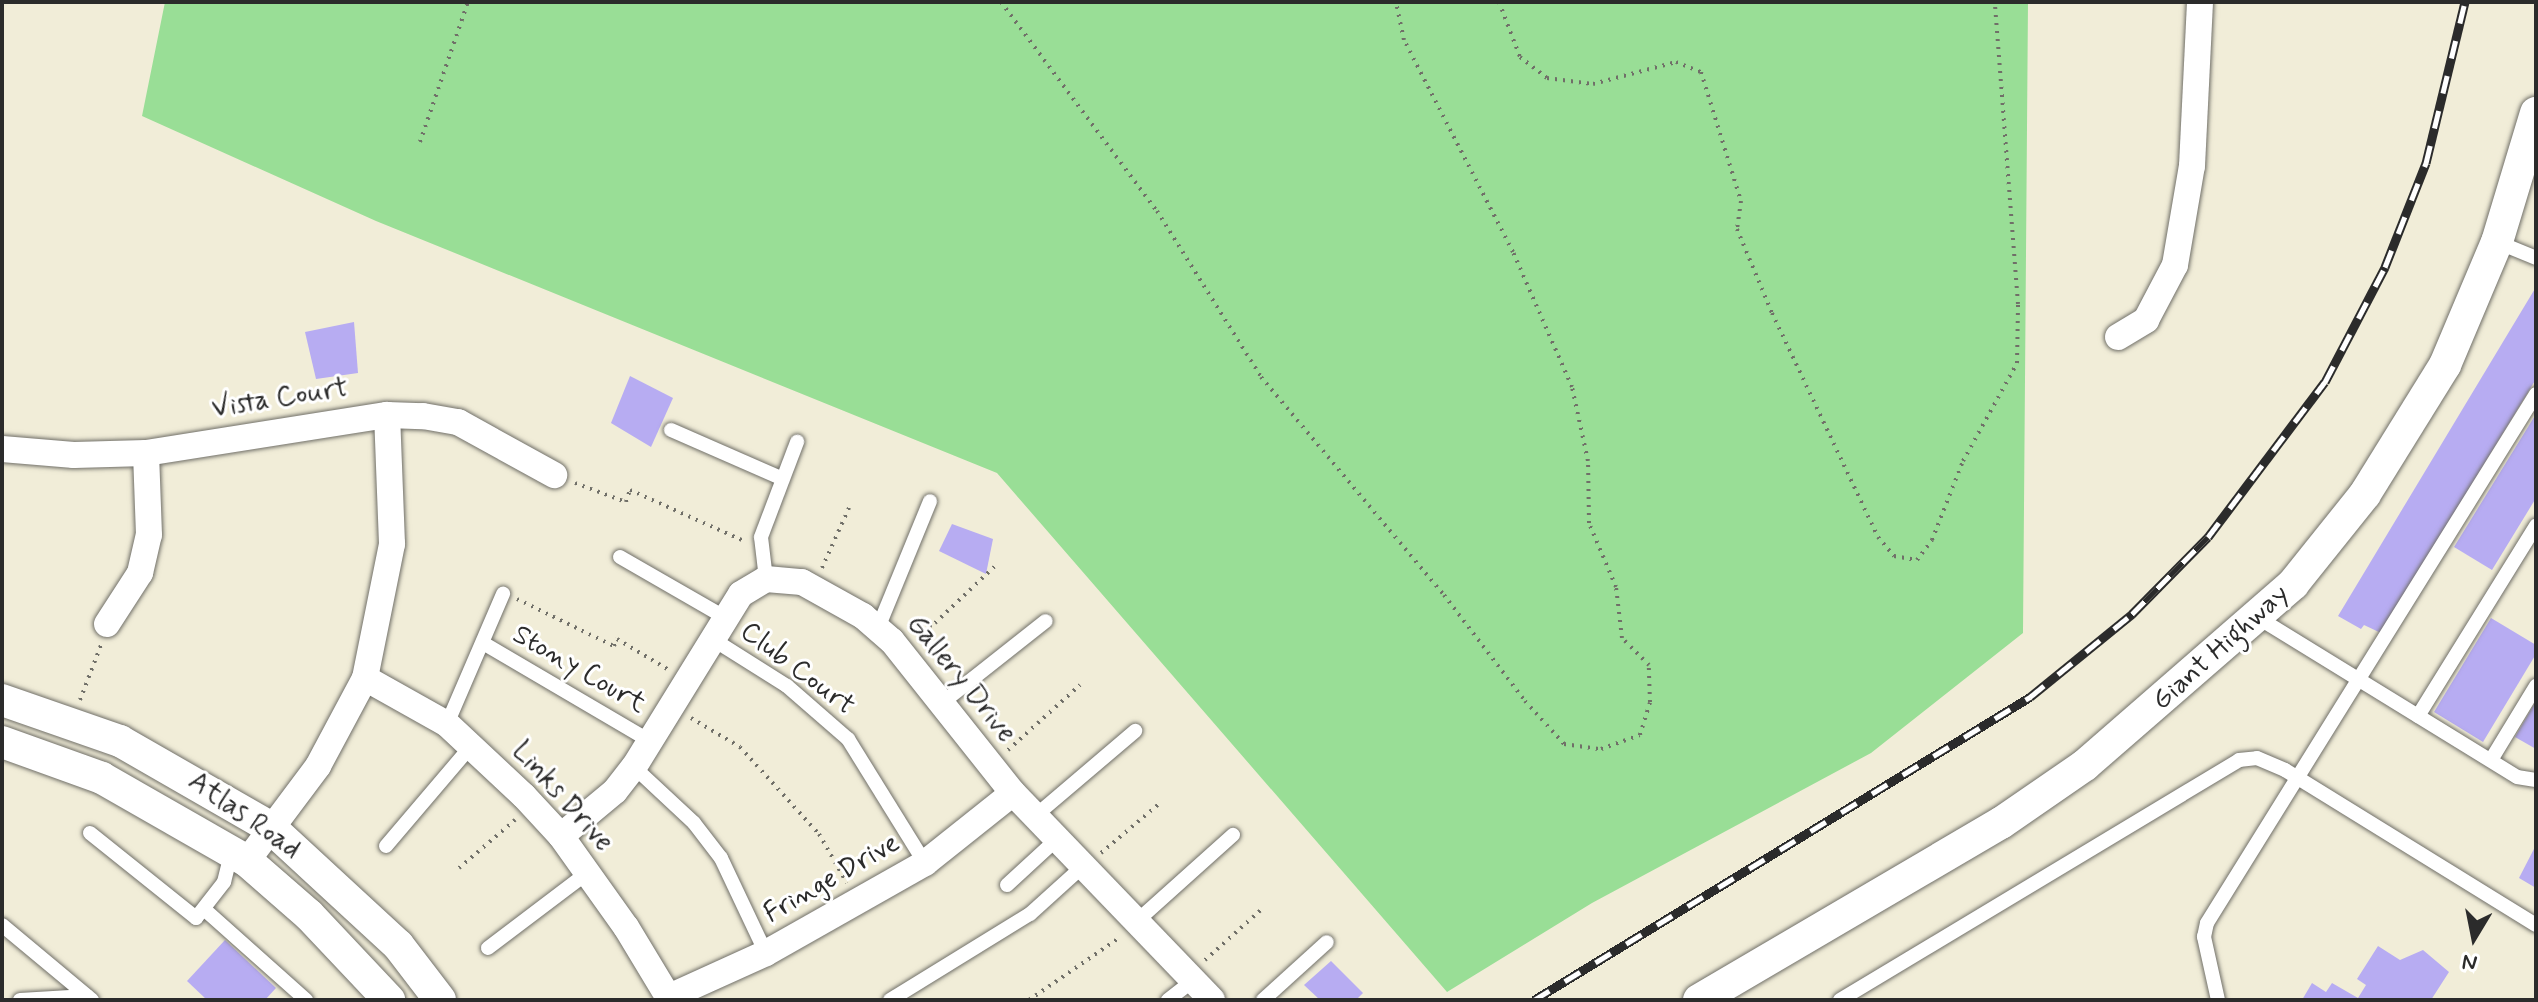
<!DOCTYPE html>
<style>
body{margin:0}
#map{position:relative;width:2538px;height:1002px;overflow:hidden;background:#f1edd8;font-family:Mynerve,sans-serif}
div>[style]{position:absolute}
.green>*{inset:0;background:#99de96}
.building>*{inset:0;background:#b7acf2}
.path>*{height:4px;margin-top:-2px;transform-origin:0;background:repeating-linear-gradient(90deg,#706f68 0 2px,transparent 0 8px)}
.roads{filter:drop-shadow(0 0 2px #706f68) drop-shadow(0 0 2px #706f68)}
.service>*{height:14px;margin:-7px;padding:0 7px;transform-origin:7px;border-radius:7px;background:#fff}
.minor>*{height:26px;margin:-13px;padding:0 13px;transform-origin:13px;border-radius:13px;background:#fff}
.tertiary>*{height:32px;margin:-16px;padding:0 16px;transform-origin:16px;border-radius:16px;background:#fff}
.rail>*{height:9px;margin-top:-4.5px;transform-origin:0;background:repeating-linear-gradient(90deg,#fff 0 18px,#2b2b2b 0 36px);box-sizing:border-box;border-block:2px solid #2b2b2b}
span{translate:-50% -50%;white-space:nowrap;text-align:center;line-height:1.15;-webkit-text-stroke:6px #fff;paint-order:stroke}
.street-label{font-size:28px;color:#2b2b2b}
.frame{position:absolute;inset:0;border:4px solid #2b2b2b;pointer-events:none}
.north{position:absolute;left:2434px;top:898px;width:80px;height:80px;-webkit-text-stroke:6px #fff;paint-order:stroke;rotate:190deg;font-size:22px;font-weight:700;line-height:32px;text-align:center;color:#2b2b2b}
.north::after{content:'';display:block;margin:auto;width:28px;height:36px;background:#2b2b2b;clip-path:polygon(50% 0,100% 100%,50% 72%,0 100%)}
</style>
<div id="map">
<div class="green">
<i style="clip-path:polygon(165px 2px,2028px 2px,2023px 633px,1871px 753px,1592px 903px,1447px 992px,997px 473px,376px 221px,142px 116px)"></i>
</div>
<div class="building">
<i style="clip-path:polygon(2536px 287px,2536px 379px,2381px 633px,2364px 625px,2361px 629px,2338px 616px)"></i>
<i style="clip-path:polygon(354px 322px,358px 373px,316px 379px,305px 332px)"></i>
<i style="clip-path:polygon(630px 376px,673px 398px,651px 447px,611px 423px)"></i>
<i style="clip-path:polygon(2536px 414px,2536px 498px,2492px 570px,2454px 547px)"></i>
<i style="clip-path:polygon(952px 524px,993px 539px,986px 574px,939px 551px)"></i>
<i style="clip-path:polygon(2491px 618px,2536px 645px,2536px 654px,2483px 742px,2434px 712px)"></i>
<i style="clip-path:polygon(2536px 701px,2536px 749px,2515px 737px)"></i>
<i style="clip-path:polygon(2536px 845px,2536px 888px,2519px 878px)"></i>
<i style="clip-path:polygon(225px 940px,276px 988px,265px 1000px,207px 1000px,187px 981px)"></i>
<i style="clip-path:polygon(2378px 946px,2400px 960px,2423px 950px,2449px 972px,2431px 1000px,2302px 1000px,2312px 983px,2326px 992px,2332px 983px,2358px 998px,2366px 985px,2357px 979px)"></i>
<i style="clip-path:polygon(1331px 961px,1363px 993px,1356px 1000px,1320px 1000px,1304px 985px)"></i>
</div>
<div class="path">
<i style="left:1001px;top:2px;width:261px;rotate:53.3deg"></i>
<i style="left:1157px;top:211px;width:196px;rotate:57.9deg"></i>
<i style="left:1261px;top:377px;width:285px;rotate:50deg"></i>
<i style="left:1444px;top:595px;width:133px;rotate:52.6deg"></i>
<i style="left:1525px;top:701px;width:58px;rotate:47.8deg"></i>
<i style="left:1564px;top:744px;width:37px;rotate:8deg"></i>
<i style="left:1601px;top:749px;width:41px;rotate:-19.7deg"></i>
<i style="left:1640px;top:735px;width:34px;rotate:-73deg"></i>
<i style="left:1650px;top:702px;width:37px;rotate:-92deg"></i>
<i style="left:1649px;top:665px;width:38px;rotate:-135deg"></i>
<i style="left:1622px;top:638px;width:51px;rotate:-96.7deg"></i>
<i style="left:1616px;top:587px;width:69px;rotate:-112.9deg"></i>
<i style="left:1589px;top:523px;width:62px;rotate:-90.9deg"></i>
<i style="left:1588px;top:461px;width:76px;rotate:-102.2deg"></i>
<i style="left:1572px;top:387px;width:147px;rotate:-113.6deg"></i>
<i style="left:1513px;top:252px;width:238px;rotate:-117.2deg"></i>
<i style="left:1404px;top:40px;width:39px;rotate:-102deg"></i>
<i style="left:1499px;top:2px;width:59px;rotate:69.1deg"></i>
<i style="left:1520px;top:57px;width:34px;rotate:38deg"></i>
<i style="left:1547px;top:78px;width:46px;rotate:7.4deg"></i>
<i style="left:1593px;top:84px;width:86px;rotate:-14.8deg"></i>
<i style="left:1676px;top:62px;width:27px;rotate:22deg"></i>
<i style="left:1701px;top:72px;width:135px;rotate:72.8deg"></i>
<i style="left:1741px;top:201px;width:28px;rotate:98deg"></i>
<i style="left:1737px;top:229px;width:91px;rotate:67.4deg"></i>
<i style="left:1772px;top:313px;width:248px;rotate:64.7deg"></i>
<i style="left:1878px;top:537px;width:25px;rotate:50deg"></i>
<i style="left:1894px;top:556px;width:23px;rotate:10deg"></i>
<i style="left:1917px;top:560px;width:25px;rotate:-53deg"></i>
<i style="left:1932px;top:540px;width:85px;rotate:-68.6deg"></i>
<i style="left:1963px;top:461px;width:112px;rotate:-61.1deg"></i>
<i style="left:2017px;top:363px;width:59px;rotate:-89deg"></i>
<i style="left:2018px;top:304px;width:303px;rotate:-94.4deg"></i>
<i style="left:420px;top:142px;width:148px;rotate:-71.1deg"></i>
<i style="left:575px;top:483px;width:54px;rotate:20.4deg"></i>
<i style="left:626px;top:502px;width:13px;rotate:-72deg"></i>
<i style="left:630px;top:490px;width:125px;rotate:24.1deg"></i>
<i style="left:822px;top:568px;width:66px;rotate:-65.8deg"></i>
<i style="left:517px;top:599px;width:108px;rotate:25.9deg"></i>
<i style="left:614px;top:646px;width:8px;rotate:-67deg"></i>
<i style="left:617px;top:639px;width:61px;rotate:30.8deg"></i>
<i style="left:916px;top:634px;width:22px;rotate:-30deg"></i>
<i style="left:935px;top:623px;width:83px;rotate:-43.5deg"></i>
<i style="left:80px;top:700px;width:59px;rotate:-69.1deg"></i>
<i style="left:691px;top:718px;width:57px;rotate:30.6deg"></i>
<i style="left:740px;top:747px;width:118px;rotate:47.8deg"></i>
<i style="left:819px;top:834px;width:56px;rotate:60.3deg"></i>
<i style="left:1008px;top:750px;width:97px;rotate:-42.1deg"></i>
<i style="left:1101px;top:853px;width:77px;rotate:-40.3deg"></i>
<i style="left:459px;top:868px;width:74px;rotate:-40.6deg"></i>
<i style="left:1205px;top:960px;width:78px;rotate:-41.9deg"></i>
<i style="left:1029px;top:1000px;width:109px;rotate:-34.6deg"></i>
</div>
<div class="roads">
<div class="service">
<i style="left:2497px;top:242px;width:42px;rotate:22.3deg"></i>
<i style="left:671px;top:430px;width:120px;rotate:23.6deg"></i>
<i style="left:620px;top:557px;width:122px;rotate:29.9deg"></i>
<i style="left:766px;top:579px;width:42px;rotate:-96.8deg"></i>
<i style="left:761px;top:537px;width:102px;rotate:-69.2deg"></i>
<i style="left:2257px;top:617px;width:305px;rotate:31.6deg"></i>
<i style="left:2517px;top:777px;width:19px;rotate:9deg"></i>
<i style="left:878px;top:628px;width:137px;rotate:-67.7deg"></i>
<i style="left:714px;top:640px;width:86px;rotate:32.2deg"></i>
<i style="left:787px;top:686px;width:81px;rotate:41deg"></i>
<i style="left:848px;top:739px;width:146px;rotate:58.2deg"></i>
<i style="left:483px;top:643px;width:194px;rotate:30.4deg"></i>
<i style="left:942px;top:703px;width:132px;rotate:-38.3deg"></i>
<i style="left:2418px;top:716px;width:224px;rotate:-58.2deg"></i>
<i style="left:447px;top:724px;width:142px;rotate:-66.7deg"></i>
<i style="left:2491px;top:760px;width:87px;rotate:-58.7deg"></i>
<i style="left:634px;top:767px;width:82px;rotate:43deg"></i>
<i style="left:694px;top:823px;width:44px;rotate:52.4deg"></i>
<i style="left:721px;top:858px;width:105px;rotate:64.7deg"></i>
<i style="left:1034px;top:817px;width:133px;rotate:-40.4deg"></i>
<i style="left:90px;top:833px;width:136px;rotate:38.7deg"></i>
<i style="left:196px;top:918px;width:46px;rotate:-52.1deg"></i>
<i style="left:224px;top:882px;width:32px;rotate:-76deg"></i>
<i style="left:386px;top:846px;width:131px;rotate:-49.6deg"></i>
<i style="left:1007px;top:885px;width:67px;rotate:-42.6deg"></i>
<i style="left:204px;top:909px;width:137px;rotate:41.7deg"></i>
<i style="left:1137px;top:921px;width:129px;rotate:-41.9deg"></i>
<i style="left:2px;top:925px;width:117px;rotate:39.8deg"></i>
<i style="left:488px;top:948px;width:124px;rotate:-37.1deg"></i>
<i style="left:20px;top:1000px;width:67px;rotate:-3.4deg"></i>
<i style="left:890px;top:1000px;width:164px;rotate:-31.6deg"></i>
<i style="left:1030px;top:914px;width:70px;rotate:-42.1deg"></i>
<i style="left:1168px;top:1000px;width:33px;rotate:-38deg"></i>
<i style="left:1263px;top:1000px;width:86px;rotate:-42.2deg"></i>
<i style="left:1840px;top:1000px;width:466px;rotate:-31deg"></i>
<i style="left:2239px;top:760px;width:18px;rotate:-6deg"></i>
<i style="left:2257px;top:758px;width:30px;rotate:23deg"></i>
<i style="left:2285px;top:770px;width:295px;rotate:31.7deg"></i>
<i style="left:2218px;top:1000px;width:65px;rotate:-102.5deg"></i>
<i style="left:2204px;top:937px;width:14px;rotate:-78deg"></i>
<i style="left:2207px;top:923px;width:623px;rotate:-58.12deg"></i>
</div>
<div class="minor">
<i style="left:2118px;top:337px;width:33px;rotate:-31deg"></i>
<i style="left:2146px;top:320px;width:62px;rotate:-62.2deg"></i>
<i style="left:2175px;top:265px;width:100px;rotate:-80.3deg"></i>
<i style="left:2192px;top:166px;width:164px;rotate:-87.2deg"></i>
<i style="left:2px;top:449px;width:72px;rotate:4.8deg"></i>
<i style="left:74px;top:455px;width:72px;rotate:-1.6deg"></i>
<i style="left:146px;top:453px;width:244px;rotate:-9deg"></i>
<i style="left:387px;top:415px;width:36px;rotate:2deg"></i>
<i style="left:423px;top:416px;width:36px;rotate:10deg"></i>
<i style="left:458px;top:422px;width:110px;rotate:28.9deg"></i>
<i style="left:107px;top:624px;width:61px;rotate:-57.1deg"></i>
<i style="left:140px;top:573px;width:39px;rotate:-77deg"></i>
<i style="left:149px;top:535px;width:82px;rotate:-92.1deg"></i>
<i style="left:365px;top:678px;width:94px;rotate:29.3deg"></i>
<i style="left:447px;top:724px;width:105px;rotate:43.1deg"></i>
<i style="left:524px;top:796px;width:54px;rotate:47.2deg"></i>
<i style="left:561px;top:836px;width:112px;rotate:54.5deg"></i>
<i style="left:626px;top:927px;width:85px;rotate:58.9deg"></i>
<i style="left:561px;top:836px;width:70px;rotate:-39.8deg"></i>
<i style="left:615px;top:791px;width:31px;rotate:-52deg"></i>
<i style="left:634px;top:767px;width:203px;rotate:-58.3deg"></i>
<i style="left:741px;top:594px;width:29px;rotate:-31deg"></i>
<i style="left:766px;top:579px;width:36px;rotate:5deg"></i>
<i style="left:802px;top:582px;width:70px;rotate:29.1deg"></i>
<i style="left:863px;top:616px;width:38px;rotate:41deg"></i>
<i style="left:892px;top:641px;width:194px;rotate:51.5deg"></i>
<i style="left:1013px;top:793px;width:287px;rotate:46.1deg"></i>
<i style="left:247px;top:861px;width:119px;rotate:-53.2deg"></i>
<i style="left:318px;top:766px;width:100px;rotate:-61.9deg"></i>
<i style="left:365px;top:678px;width:137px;rotate:-78.6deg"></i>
<i style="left:392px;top:544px;width:129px;rotate:-92.2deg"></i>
<i style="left:669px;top:997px;width:107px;rotate:-24.4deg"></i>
<i style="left:766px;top:953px;width:183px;rotate:-29.5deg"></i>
<i style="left:925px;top:863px;width:112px;rotate:-38.5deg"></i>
</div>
<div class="tertiary">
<i style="left:2px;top:700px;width:125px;rotate:19.2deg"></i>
<i style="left:120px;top:741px;width:174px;rotate:29.9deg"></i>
<i style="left:271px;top:828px;width:173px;rotate:42.7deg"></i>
<i style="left:398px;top:945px;width:69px;rotate:52.6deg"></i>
<i style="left:2px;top:742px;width:106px;rotate:19.8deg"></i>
<i style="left:102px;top:778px;width:167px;rotate:29.8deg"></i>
<i style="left:247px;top:861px;width:82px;rotate:41.1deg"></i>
<i style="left:309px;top:915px;width:117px;rotate:46.7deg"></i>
<i style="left:1699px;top:1000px;width:350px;rotate:-30.4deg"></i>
<i style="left:2001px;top:823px;width:102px;rotate:-34.6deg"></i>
<i style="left:2085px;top:765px;width:276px;rotate:-41deg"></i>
<i style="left:2293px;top:584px;width:115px;rotate:-51.3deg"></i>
<i style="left:2365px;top:494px;width:152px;rotate:-58.2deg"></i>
<i style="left:2445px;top:365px;width:134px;rotate:-67.1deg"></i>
<i style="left:2497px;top:242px;width:135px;rotate:-73.2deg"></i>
</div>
</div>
<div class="rail">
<i style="left:1534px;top:1000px;width:581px;rotate:-31.42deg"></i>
<i style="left:2030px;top:697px;width:132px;rotate:-39.1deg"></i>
<i style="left:2132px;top:614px;width:108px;rotate:-45.4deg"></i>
<i style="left:2208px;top:537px;width:194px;rotate:-53deg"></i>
<i style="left:2325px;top:382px;width:130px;rotate:-62.4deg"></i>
<i style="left:2385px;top:267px;width:112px;rotate:-68.5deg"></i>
<i style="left:2426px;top:163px;width:166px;rotate:-76.4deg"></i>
</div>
<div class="street-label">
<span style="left:280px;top:399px;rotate:-9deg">Vista Court</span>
<span style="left:2221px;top:648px;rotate:-42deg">Giant Highway</span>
<span style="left:797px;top:669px;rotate:37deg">Club Court</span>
<span style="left:579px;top:670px;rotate:30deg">Stony Court</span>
<span style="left:961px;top:679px;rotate:51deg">Gallery Drive</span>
<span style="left:562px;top:797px;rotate:48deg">Links Drive</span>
<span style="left:244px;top:816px;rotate:35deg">Atlas Road</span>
<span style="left:832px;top:879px;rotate:-30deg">Fringe Drive</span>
</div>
<div class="frame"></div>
<div class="north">N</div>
</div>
